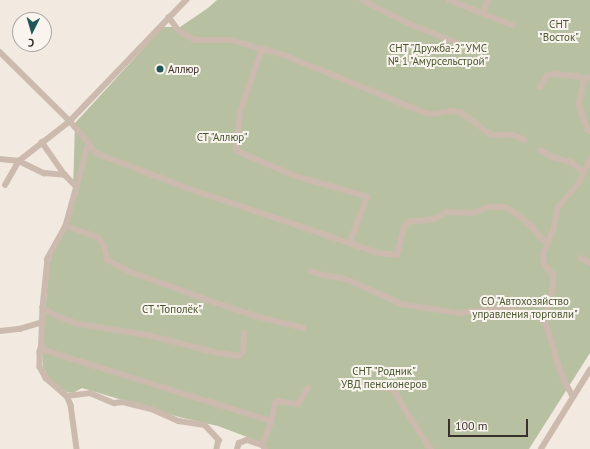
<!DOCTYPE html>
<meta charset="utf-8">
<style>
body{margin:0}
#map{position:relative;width:590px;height:449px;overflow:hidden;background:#f2eae1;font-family:"PT Sans",sans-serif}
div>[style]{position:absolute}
.green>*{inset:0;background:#b7c1a1}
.minor>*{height:5.5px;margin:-2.75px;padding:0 2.75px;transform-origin:2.75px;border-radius:2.75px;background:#cbbaad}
.dots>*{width:11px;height:11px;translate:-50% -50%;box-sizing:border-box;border:2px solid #faf4ee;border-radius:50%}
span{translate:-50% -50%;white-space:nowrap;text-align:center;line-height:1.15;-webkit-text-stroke:4px #faf4ee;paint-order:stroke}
.park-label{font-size:11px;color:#495730}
.poi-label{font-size:11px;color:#392f2b}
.left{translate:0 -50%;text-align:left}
.north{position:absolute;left:12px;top:12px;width:40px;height:40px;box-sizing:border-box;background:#faf4ee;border:1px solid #ada5a0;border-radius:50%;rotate:185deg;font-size:11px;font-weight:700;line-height:16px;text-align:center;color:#392f2b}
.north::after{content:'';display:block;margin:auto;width:14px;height:18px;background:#225759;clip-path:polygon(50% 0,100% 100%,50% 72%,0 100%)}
.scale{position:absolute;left:448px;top:419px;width:80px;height:18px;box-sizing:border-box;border:2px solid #392f2b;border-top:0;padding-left:5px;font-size:12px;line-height:14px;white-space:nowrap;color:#392f2b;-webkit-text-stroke:3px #faf4ee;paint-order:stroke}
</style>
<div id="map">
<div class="green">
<i style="clip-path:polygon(217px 0,590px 0,590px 353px,529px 449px,268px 449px,263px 443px,218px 426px,179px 417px,82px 388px,73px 393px,66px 392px,50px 380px,43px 367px,42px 352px,49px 265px,52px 254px,78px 192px,73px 190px,75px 123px,163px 27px,180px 27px,208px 8px)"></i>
</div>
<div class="minor">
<i style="left:362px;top:0;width:56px;rotate:26.6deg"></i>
<i style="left:412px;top:25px;width:55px;rotate:21.4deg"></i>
<i style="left:449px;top:0;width:68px;rotate:21.6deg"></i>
<i style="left:483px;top:14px;width:15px;rotate:-70deg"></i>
<i style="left:169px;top:17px;width:17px;rotate:54deg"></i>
<i style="left:179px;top:31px;width:18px;rotate:29deg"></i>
<i style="left:195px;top:40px;width:37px"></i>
<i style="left:232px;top:40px;width:31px;rotate:17deg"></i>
<i style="left:0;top:52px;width:98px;rotate:44.6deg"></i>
<i style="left:70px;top:121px;width:29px;rotate:49deg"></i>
<i style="left:89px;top:143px;width:86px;rotate:105.5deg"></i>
<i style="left:66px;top:226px;width:38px;rotate:119deg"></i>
<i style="left:48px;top:259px;width:48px;rotate:95.9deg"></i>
<i style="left:43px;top:307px;width:38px;rotate:92deg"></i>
<i style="left:42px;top:345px;width:7px;rotate:106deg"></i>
<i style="left:40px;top:352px;width:15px;rotate:90deg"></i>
<i style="left:40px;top:367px;width:13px;rotate:61deg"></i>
<i style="left:46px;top:378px;width:28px;rotate:41deg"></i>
<i style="left:67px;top:396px;width:10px;rotate:66deg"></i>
<i style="left:71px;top:405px;width:44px;rotate:82.2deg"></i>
<i style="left:590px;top:78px;width:5px;rotate:169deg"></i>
<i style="left:585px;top:79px;width:26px;rotate:103deg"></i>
<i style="left:579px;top:104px;width:26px;rotate:72deg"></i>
<i style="left:587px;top:129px;width:4px;rotate:34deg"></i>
<i style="left:540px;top:87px;width:13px;rotate:-58deg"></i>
<i style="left:547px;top:76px;width:6px;rotate:-18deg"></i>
<i style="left:553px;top:74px;width:24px;rotate:5deg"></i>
<i style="left:577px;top:76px;width:9px;rotate:21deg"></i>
<i style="left:42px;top:142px;width:40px;rotate:55.1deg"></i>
<i style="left:89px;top:143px;width:12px;rotate:55deg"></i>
<i style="left:96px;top:153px;width:97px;rotate:21deg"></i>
<i style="left:187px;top:188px;width:203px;rotate:18.7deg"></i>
<i style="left:379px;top:253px;width:18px;rotate:6deg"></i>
<i style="left:397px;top:255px;width:29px;rotate:-76deg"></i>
<i style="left:404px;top:227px;width:8px;rotate:-45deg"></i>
<i style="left:410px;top:221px;width:10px"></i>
<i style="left:420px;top:221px;width:15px;rotate:-8deg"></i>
<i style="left:435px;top:219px;width:13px;rotate:-32deg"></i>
<i style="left:446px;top:212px;width:27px;rotate:2deg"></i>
<i style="left:473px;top:213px;width:17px;rotate:-21deg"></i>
<i style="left:489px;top:207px;width:17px"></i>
<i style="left:506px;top:207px;width:13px;rotate:32deg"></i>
<i style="left:517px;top:214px;width:21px;rotate:41deg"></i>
<i style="left:533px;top:228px;width:21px;rotate:49deg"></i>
<i style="left:540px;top:150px;width:14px;rotate:30deg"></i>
<i style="left:552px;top:157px;width:20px;rotate:15deg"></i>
<i style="left:571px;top:162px;width:16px;rotate:38deg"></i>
<i style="left:0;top:159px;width:19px;rotate:6deg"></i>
<i style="left:19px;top:161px;width:65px;rotate:-38.1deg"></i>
<i style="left:70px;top:121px;width:168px;rotate:-46.2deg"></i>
<i style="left:5px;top:185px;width:28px;rotate:-60deg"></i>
<i style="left:19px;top:161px;width:28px;rotate:26deg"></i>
<i style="left:44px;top:173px;width:21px;rotate:5deg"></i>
<i style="left:65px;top:175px;width:17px;rotate:45deg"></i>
<i style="left:66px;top:226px;width:34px;rotate:19deg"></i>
<i style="left:98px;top:237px;width:10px;rotate:53deg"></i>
<i style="left:104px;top:245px;width:16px;rotate:75deg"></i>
<i style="left:108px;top:260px;width:26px;rotate:28deg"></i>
<i style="left:131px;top:272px;width:79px;rotate:20deg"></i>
<i style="left:205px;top:299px;width:57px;rotate:18.4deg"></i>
<i style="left:259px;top:317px;width:46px;rotate:13.7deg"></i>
<i style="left:350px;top:242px;width:48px;rotate:-69.3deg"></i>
<i style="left:367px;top:197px;width:76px;rotate:-164deg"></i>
<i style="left:294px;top:176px;width:63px;rotate:-156.7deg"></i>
<i style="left:236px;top:151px;width:39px;rotate:-84deg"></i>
<i style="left:240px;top:112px;width:67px;rotate:-70.8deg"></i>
<i style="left:262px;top:49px;width:23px;rotate:15deg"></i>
<i style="left:284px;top:55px;width:150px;rotate:22.3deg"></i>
<i style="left:423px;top:112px;width:9px;rotate:13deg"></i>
<i style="left:432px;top:114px;width:18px;rotate:-9deg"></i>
<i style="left:450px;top:111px;width:11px;rotate:5deg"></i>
<i style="left:461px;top:112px;width:38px;rotate:37deg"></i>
<i style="left:491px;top:135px;width:23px"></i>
<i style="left:514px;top:135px;width:12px;rotate:24deg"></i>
<i style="left:581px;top:258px;width:10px;rotate:29deg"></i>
<i style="left:310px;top:271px;width:14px;rotate:17deg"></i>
<i style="left:323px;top:275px;width:23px;rotate:10deg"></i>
<i style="left:346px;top:279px;width:61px;rotate:24.1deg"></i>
<i style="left:402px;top:304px;width:57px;rotate:9.1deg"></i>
<i style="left:458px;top:313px;width:39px;rotate:-6deg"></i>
<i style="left:497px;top:309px;width:32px;rotate:7deg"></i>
<i style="left:529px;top:313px;width:17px;rotate:24deg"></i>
<i style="left:545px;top:320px;width:61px;rotate:72.8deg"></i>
<i style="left:563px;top:378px;width:21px;rotate:61deg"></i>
<i style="left:43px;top:307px;width:14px;rotate:34deg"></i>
<i style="left:55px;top:315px;width:25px;rotate:21deg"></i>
<i style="left:78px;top:324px;width:71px;rotate:8.9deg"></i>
<i style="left:148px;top:335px;width:68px;rotate:14.4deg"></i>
<i style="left:214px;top:352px;width:25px;rotate:9deg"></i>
<i style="left:239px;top:356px;width:6px;rotate:-45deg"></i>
<i style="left:243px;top:352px;width:18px;rotate:-87deg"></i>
<i style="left:545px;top:320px;width:30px;rotate:-76deg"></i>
<i style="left:552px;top:291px;width:16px;rotate:-86deg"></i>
<i style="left:553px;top:275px;width:13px;rotate:-132deg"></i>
<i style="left:544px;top:265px;width:11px;rotate:-95deg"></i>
<i style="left:543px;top:254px;width:26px;rotate:-67deg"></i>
<i style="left:553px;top:230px;width:24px;rotate:-78deg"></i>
<i style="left:558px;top:207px;width:32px;rotate:-49deg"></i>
<i style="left:579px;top:183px;width:26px;rotate:-65deg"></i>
<i style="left:0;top:331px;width:20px;rotate:-6deg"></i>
<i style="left:20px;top:329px;width:24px;rotate:-17deg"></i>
<i style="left:42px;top:345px;width:6px;rotate:59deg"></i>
<i style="left:45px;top:350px;width:22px;rotate:18deg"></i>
<i style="left:66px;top:357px;width:215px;rotate:17.3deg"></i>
<i style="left:356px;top:383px;width:40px;rotate:10deg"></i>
<i style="left:395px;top:390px;width:14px;rotate:65deg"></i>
<i style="left:401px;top:403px;width:55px;rotate:56.9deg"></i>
<i style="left:67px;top:396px;width:23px;rotate:-7deg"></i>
<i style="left:90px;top:393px;width:26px;rotate:23deg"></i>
<i style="left:114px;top:403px;width:9px;rotate:-6deg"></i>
<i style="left:123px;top:402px;width:32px;rotate:14deg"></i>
<i style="left:154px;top:410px;width:27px;rotate:24deg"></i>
<i style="left:179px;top:421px;width:26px;rotate:9deg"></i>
<i style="left:205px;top:425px;width:21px;rotate:47deg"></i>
<i style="left:219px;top:440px;width:9px;rotate:103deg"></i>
<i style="left:237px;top:449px;width:6px;rotate:-72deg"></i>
<i style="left:239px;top:443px;width:9px;rotate:-21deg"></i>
<i style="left:247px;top:440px;width:16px;rotate:18deg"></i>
<i style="left:265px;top:449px;width:5px;rotate:-127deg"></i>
<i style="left:262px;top:445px;width:24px;rotate:-68deg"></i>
<i style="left:271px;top:423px;width:19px;rotate:-78deg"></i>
<i style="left:275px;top:404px;width:4px;rotate:-45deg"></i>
<i style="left:278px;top:401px;width:20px;rotate:9deg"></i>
<i style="left:298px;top:404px;width:19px;rotate:-58deg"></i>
<i style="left:541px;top:449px;width:93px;rotate:-58.2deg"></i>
</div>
<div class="dots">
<i style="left:160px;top:69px;background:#225759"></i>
</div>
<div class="park-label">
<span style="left:559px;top:31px">СНТ<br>"Восток"</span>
<span style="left:438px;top:55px">СНТ "Дружба-2" УМС<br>№ 1 "Амурсельстрой"</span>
<span style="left:222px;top:137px">СТ "Аллюр"</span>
<span style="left:525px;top:308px">СО "Автохозяйство<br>управления торговли"</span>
<span style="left:172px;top:309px">СТ "Тополёк"</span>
<span style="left:384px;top:378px">СНТ "Родник"<br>УВД пенсионеров</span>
</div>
<div class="poi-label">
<span class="left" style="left:168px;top:69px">Аллюр</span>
</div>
<div class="north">С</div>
<div class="scale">100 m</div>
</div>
